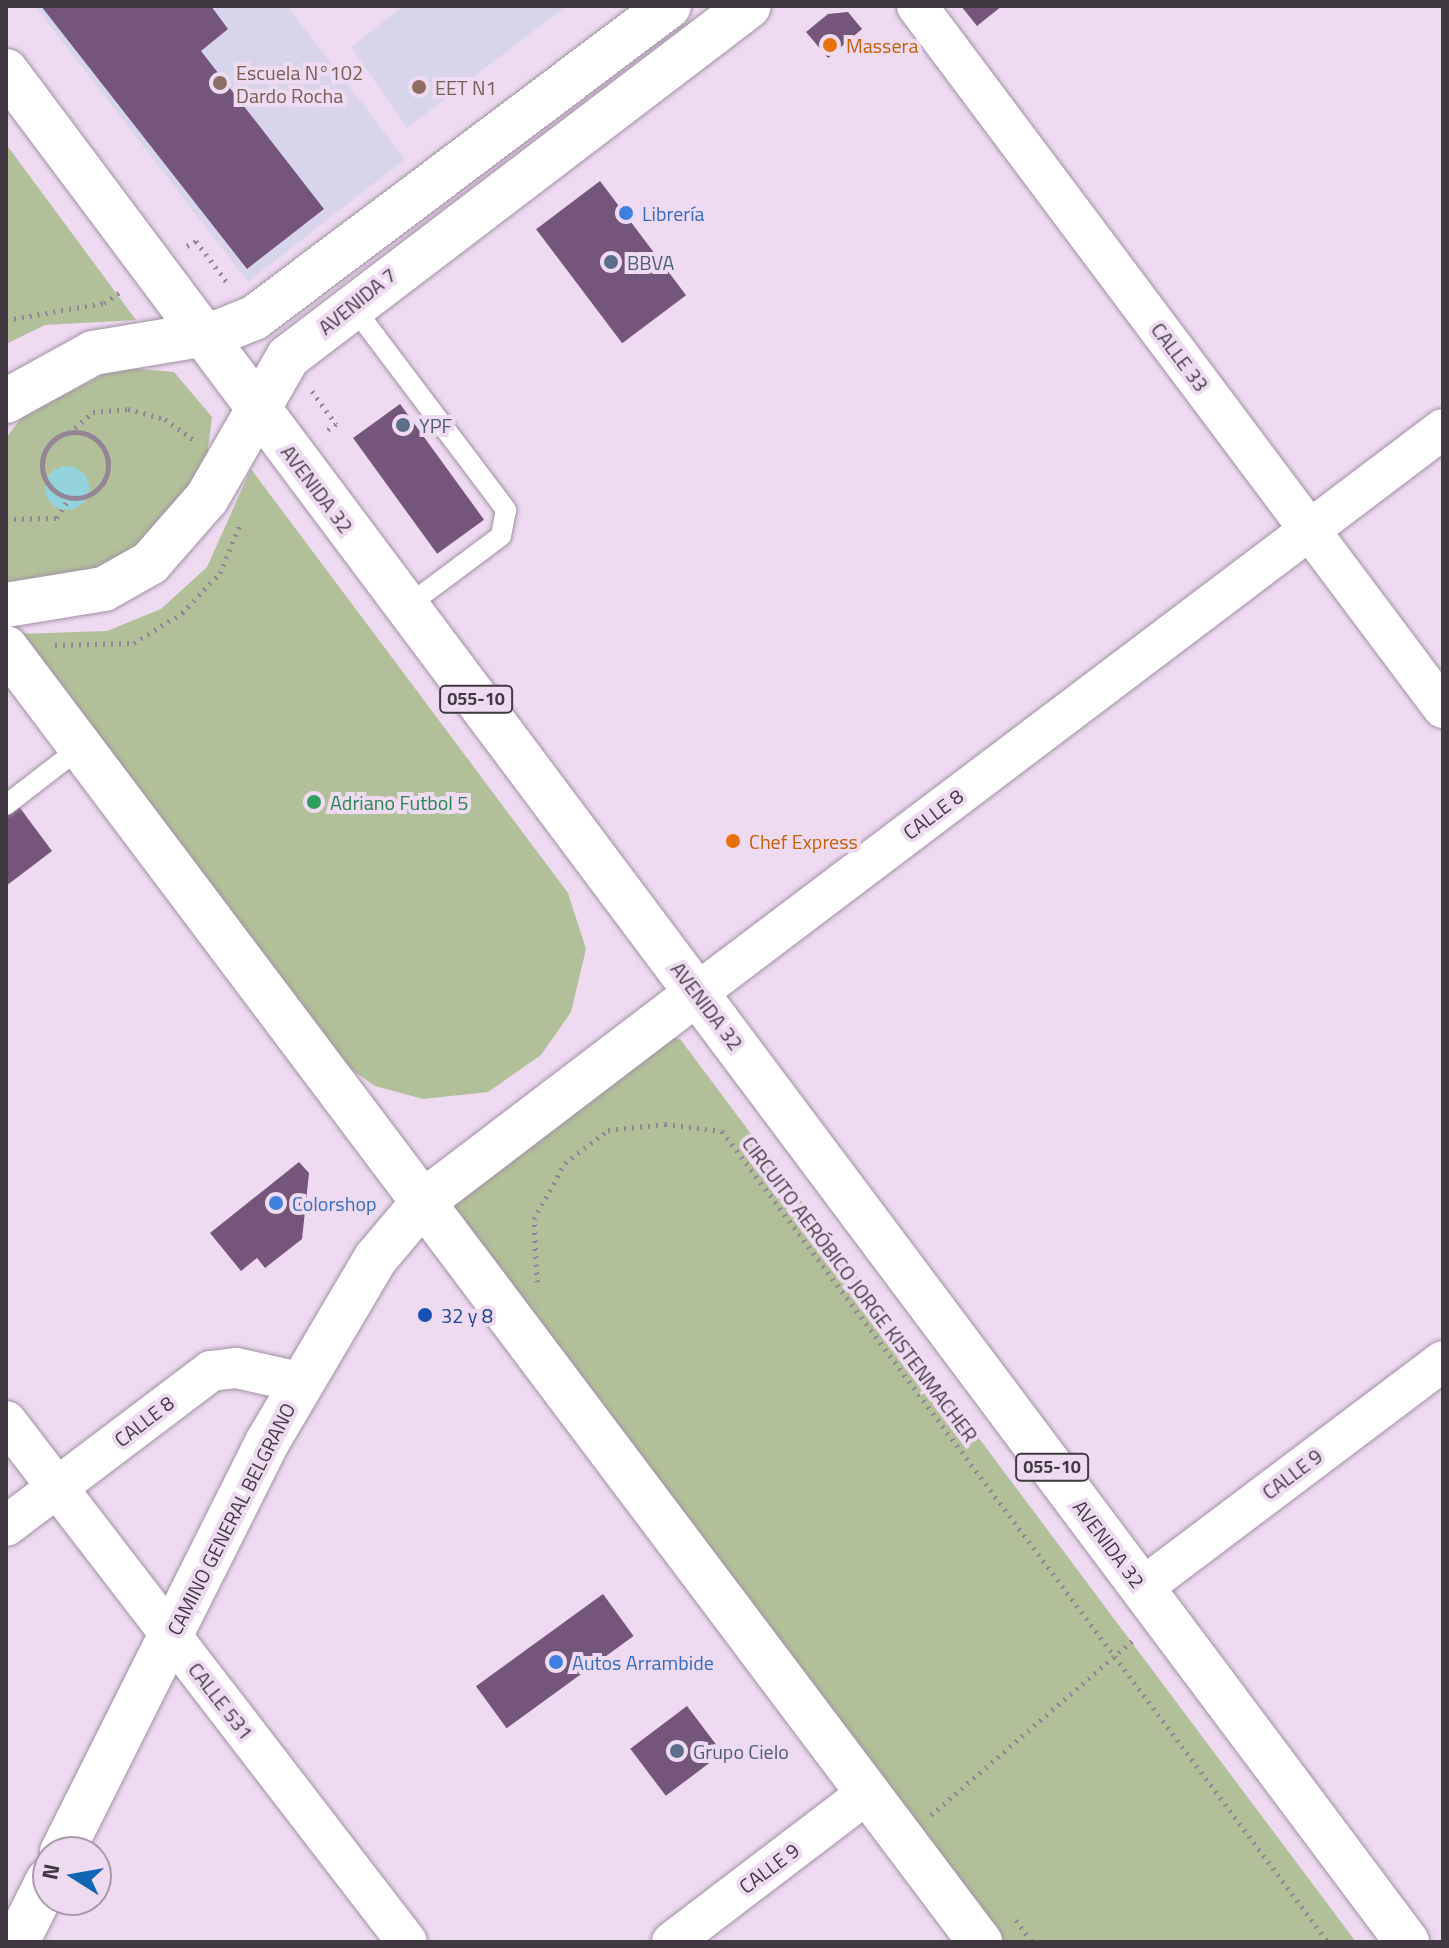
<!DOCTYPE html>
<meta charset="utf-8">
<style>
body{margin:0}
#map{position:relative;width:1449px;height:1948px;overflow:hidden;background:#eedaf1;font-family:"Titillium Web",sans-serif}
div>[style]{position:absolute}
.education>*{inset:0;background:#d8d5eb}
.green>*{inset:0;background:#b2c099}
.water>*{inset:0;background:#93d3de}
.round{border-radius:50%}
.building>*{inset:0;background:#74567a;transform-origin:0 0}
.path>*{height:5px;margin-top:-2.5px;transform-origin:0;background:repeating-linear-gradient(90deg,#938595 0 2px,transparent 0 8px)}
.path>.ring{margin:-2.5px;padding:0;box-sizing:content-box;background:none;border:5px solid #938595;border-radius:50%}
.roads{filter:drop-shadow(0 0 2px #a290a6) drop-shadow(0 0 2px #a290a6)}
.service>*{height:20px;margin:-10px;padding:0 10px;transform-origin:10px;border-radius:10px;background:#fff}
.minor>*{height:40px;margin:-20px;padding:0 20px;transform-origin:20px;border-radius:20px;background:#fff}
.tertiary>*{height:44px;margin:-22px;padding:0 22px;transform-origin:22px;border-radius:22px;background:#fff}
.primary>*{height:44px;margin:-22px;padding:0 22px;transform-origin:22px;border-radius:22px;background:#fff}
.trunk>*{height:44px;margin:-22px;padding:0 22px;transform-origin:22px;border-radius:22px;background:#fff}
.dots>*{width:22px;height:22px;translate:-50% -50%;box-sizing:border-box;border:4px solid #eedaf1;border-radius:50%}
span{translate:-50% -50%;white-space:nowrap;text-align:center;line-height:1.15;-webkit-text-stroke:8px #eedaf1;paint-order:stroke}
.shield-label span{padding:2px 6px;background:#eedaf1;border:2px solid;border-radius:6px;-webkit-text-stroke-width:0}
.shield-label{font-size:18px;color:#413942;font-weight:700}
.food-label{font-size:20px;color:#c56008}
.left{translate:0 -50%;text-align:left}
.education-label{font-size:20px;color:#785e54}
.shop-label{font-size:20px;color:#366cbe}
.service-label{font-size:20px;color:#4e5e75}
.street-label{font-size:20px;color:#413942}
.leisure-label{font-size:20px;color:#27864d}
.transit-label{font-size:20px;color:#164399}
.frame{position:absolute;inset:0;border:8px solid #413942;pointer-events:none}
.north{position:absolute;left:32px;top:1836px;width:80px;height:80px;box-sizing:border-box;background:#eedaf1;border:2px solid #a99aab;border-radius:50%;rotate:281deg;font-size:22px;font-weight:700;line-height:32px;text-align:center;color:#413942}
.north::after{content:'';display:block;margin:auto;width:28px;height:36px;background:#1166b4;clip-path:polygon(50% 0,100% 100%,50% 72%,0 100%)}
</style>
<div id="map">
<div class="education">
<i style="clip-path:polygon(35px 6px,287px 6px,405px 159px,248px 282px)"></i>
<i style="clip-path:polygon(403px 6px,566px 6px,407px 128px,351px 47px)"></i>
</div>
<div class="green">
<i style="clip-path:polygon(6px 144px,136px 320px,45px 325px,6px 344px)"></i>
<i style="clip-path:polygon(118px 367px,174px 372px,212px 417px,204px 480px,150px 546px,73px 587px,6px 581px,6px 438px,23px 416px)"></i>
<i style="clip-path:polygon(251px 469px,568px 893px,586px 949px,571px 1012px,541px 1055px,488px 1092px,423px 1099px,375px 1086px,348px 1067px,17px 634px,107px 631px,161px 609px,207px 567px)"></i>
<i style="clip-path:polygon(665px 1035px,680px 1039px,1356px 1942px,1004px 1942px,451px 1209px,454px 1199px)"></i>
</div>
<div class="water">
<i class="round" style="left:45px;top:466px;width:44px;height:44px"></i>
</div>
<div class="building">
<i style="clip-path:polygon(41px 6px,211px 6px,228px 29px,201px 51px,324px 209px,247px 269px)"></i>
<i style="clip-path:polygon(961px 6px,1002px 6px,977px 26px)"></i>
<i style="clip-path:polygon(848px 12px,862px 29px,828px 58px,806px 32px,828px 14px)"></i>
<i style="left:600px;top:181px;width:143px;height:80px;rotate:53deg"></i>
<i style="left:400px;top:404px;width:143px;height:58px;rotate:54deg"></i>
<i style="clip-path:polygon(6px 789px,52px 851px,6px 886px)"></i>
<i style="clip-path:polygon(299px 1162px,309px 1173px,302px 1239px,265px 1268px,257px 1258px,241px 1271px,210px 1233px)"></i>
<i style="left:603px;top:1594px;width:52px;height:157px;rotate:54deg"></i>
<i style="left:687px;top:1706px;width:59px;height:71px;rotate:53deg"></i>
</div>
<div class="path">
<i style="left:187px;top:246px;width:10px;rotate:-29deg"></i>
<i style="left:196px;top:241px;width:55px;rotate:53.1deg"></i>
<i style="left:6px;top:320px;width:99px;rotate:-9.8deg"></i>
<i style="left:104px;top:303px;width:23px;rotate:-34deg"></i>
<i style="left:312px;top:391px;width:41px;rotate:54deg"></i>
<i style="left:336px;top:424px;width:14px;rotate:144deg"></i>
<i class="ring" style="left:42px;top:432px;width:61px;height:61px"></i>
<i style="left:69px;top:433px;width:32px;rotate:-41deg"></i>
<i style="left:93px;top:412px;width:35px;rotate:-5deg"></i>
<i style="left:128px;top:409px;width:38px;rotate:15deg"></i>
<i style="left:165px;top:419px;width:37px;rotate:36deg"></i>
<i style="left:6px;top:519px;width:51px;rotate:-1.1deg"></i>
<i style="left:57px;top:518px;width:23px;rotate:-59deg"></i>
<i style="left:55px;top:645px;width:79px;rotate:-1.5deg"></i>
<i style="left:134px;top:643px;width:57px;rotate:-32deg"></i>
<i style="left:182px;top:613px;width:55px;rotate:-46.5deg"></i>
<i style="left:220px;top:573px;width:52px;rotate:-67.4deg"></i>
<i style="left:537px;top:1282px;width:63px;rotate:-92.7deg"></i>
<i style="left:534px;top:1219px;width:64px;rotate:-61deg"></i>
<i style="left:565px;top:1163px;width:54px;rotate:-37.5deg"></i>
<i style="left:608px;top:1130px;width:57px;rotate:-6deg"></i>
<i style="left:665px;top:1124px;width:57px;rotate:7deg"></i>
<i style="left:722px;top:1131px;width:1012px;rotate:53.23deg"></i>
<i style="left:931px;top:1815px;width:266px;rotate:-40.9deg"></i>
<i style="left:1016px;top:1920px;width:27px;rotate:54deg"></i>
</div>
<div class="roads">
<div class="service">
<i style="left:351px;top:304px;width:258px;rotate:53deg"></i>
<i style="left:506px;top:510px;width:26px;rotate:101deg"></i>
<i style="left:501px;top:536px;width:117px;rotate:143.3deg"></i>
<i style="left:6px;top:805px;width:95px;rotate:-37.7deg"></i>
</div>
<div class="minor">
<i style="left:917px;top:6px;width:877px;rotate:53.16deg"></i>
<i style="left:697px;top:993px;width:935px;rotate:-37.09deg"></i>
<i style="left:6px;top:1421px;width:657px;rotate:52.42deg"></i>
<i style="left:6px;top:1526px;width:257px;rotate:-37.1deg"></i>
<i style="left:211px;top:1371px;width:25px;rotate:-7deg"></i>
<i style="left:236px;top:1368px;width:65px;rotate:12.5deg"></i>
<i style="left:1142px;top:1588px;width:377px;rotate:-37deg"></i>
<i style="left:672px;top:1942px;width:244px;rotate:-37.3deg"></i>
</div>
<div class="tertiary">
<i style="left:62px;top:1852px;width:460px;rotate:-63.4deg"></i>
<i style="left:268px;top:1441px;width:212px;rotate:-59.5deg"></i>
<i style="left:376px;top:1258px;width:75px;rotate:-49.9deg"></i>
<i style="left:424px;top:1201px;width:343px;rotate:-37.3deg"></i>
<i style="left:17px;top:1942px;width:69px;rotate:-63.4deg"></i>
</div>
<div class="primary">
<i style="left:6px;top:401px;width:99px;rotate:-28.9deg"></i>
<i style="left:93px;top:353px;width:128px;rotate:-9.5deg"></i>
<i style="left:219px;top:332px;width:38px;rotate:-22deg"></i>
<i style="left:254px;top:318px;width:519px;rotate:-36.94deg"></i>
<i style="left:6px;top:605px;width:99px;rotate:-9.3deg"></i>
<i style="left:104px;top:589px;width:53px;rotate:-29.5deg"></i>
<i style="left:150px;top:563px;width:86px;rotate:-48.8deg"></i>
<i style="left:207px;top:498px;width:163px;rotate:-60.1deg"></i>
<i style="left:288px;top:357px;width:579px;rotate:-37.29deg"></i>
</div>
<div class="trunk">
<i style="left:6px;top:71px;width:2337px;rotate:53.17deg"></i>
<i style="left:6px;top:648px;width:1620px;rotate:53.03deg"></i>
</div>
</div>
<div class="dots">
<i style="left:830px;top:45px;background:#e8710a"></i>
<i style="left:220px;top:83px;background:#8d6e63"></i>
<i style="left:419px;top:87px;background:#8d6e63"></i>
<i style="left:626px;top:213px;background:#3f7fe0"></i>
<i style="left:611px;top:262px;background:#5c6f8a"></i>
<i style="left:403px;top:425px;background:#5c6f8a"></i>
<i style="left:314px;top:802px;background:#2e9e5b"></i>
<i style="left:733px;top:841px;background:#e8710a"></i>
<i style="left:276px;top:1203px;background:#3f7fe0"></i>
<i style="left:425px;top:1315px;background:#1a4fb4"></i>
<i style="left:556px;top:1662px;background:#3f7fe0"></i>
<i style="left:677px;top:1751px;background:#5c6f8a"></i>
</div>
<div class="shield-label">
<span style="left:476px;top:699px">055-10</span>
<span style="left:1052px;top:1467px">055-10</span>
</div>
<div class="food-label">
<span class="left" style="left:846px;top:45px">Massera</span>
<span class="left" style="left:749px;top:841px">Chef Express</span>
</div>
<div class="education-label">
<span class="left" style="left:236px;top:84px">Escuela N°102<br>Dardo Rocha</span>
<span class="left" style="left:435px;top:87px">EET N1</span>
</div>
<div class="shop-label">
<span class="left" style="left:642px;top:213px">Librería</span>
<span class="left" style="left:292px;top:1203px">Colorshop</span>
<span class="left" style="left:572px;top:1662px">Autos Arrambide</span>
</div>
<div class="service-label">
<span class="left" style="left:627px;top:262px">BBVA</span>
<span class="left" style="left:419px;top:425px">YPF</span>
<span class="left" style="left:693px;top:1751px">Grupo Cielo</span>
</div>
<div class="street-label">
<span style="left:357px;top:301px;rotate:-39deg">AVENIDA 7</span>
<span style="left:1180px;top:357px;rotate:53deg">CALLE 33</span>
<span style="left:317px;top:489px;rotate:53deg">AVENIDA 32</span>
<span style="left:933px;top:814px;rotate:-37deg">CALLE 8</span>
<span style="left:707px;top:1006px;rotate:53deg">AVENIDA 32</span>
<span style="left:860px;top:1289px;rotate:53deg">CIRCUITO AERÓBICO JORGE KISTENMACHER</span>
<span style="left:144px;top:1421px;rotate:-38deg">CALLE 8</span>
<span style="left:1292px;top:1474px;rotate:-37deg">CALLE 9</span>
<span style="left:231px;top:1519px;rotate:-63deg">CAMINO GENERAL BELGRANO</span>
<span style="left:1109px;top:1544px;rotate:53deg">AVENIDA 32</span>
<span style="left:221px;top:1701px;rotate:52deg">CALLE 531</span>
<span style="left:769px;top:1868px;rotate:-37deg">CALLE 9</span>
</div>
<div class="leisure-label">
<span class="left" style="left:330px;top:802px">Adriano Futbol 5</span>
</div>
<div class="transit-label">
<span class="left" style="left:441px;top:1315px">32 y 8</span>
</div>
<div class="frame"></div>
<div class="north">N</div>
</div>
